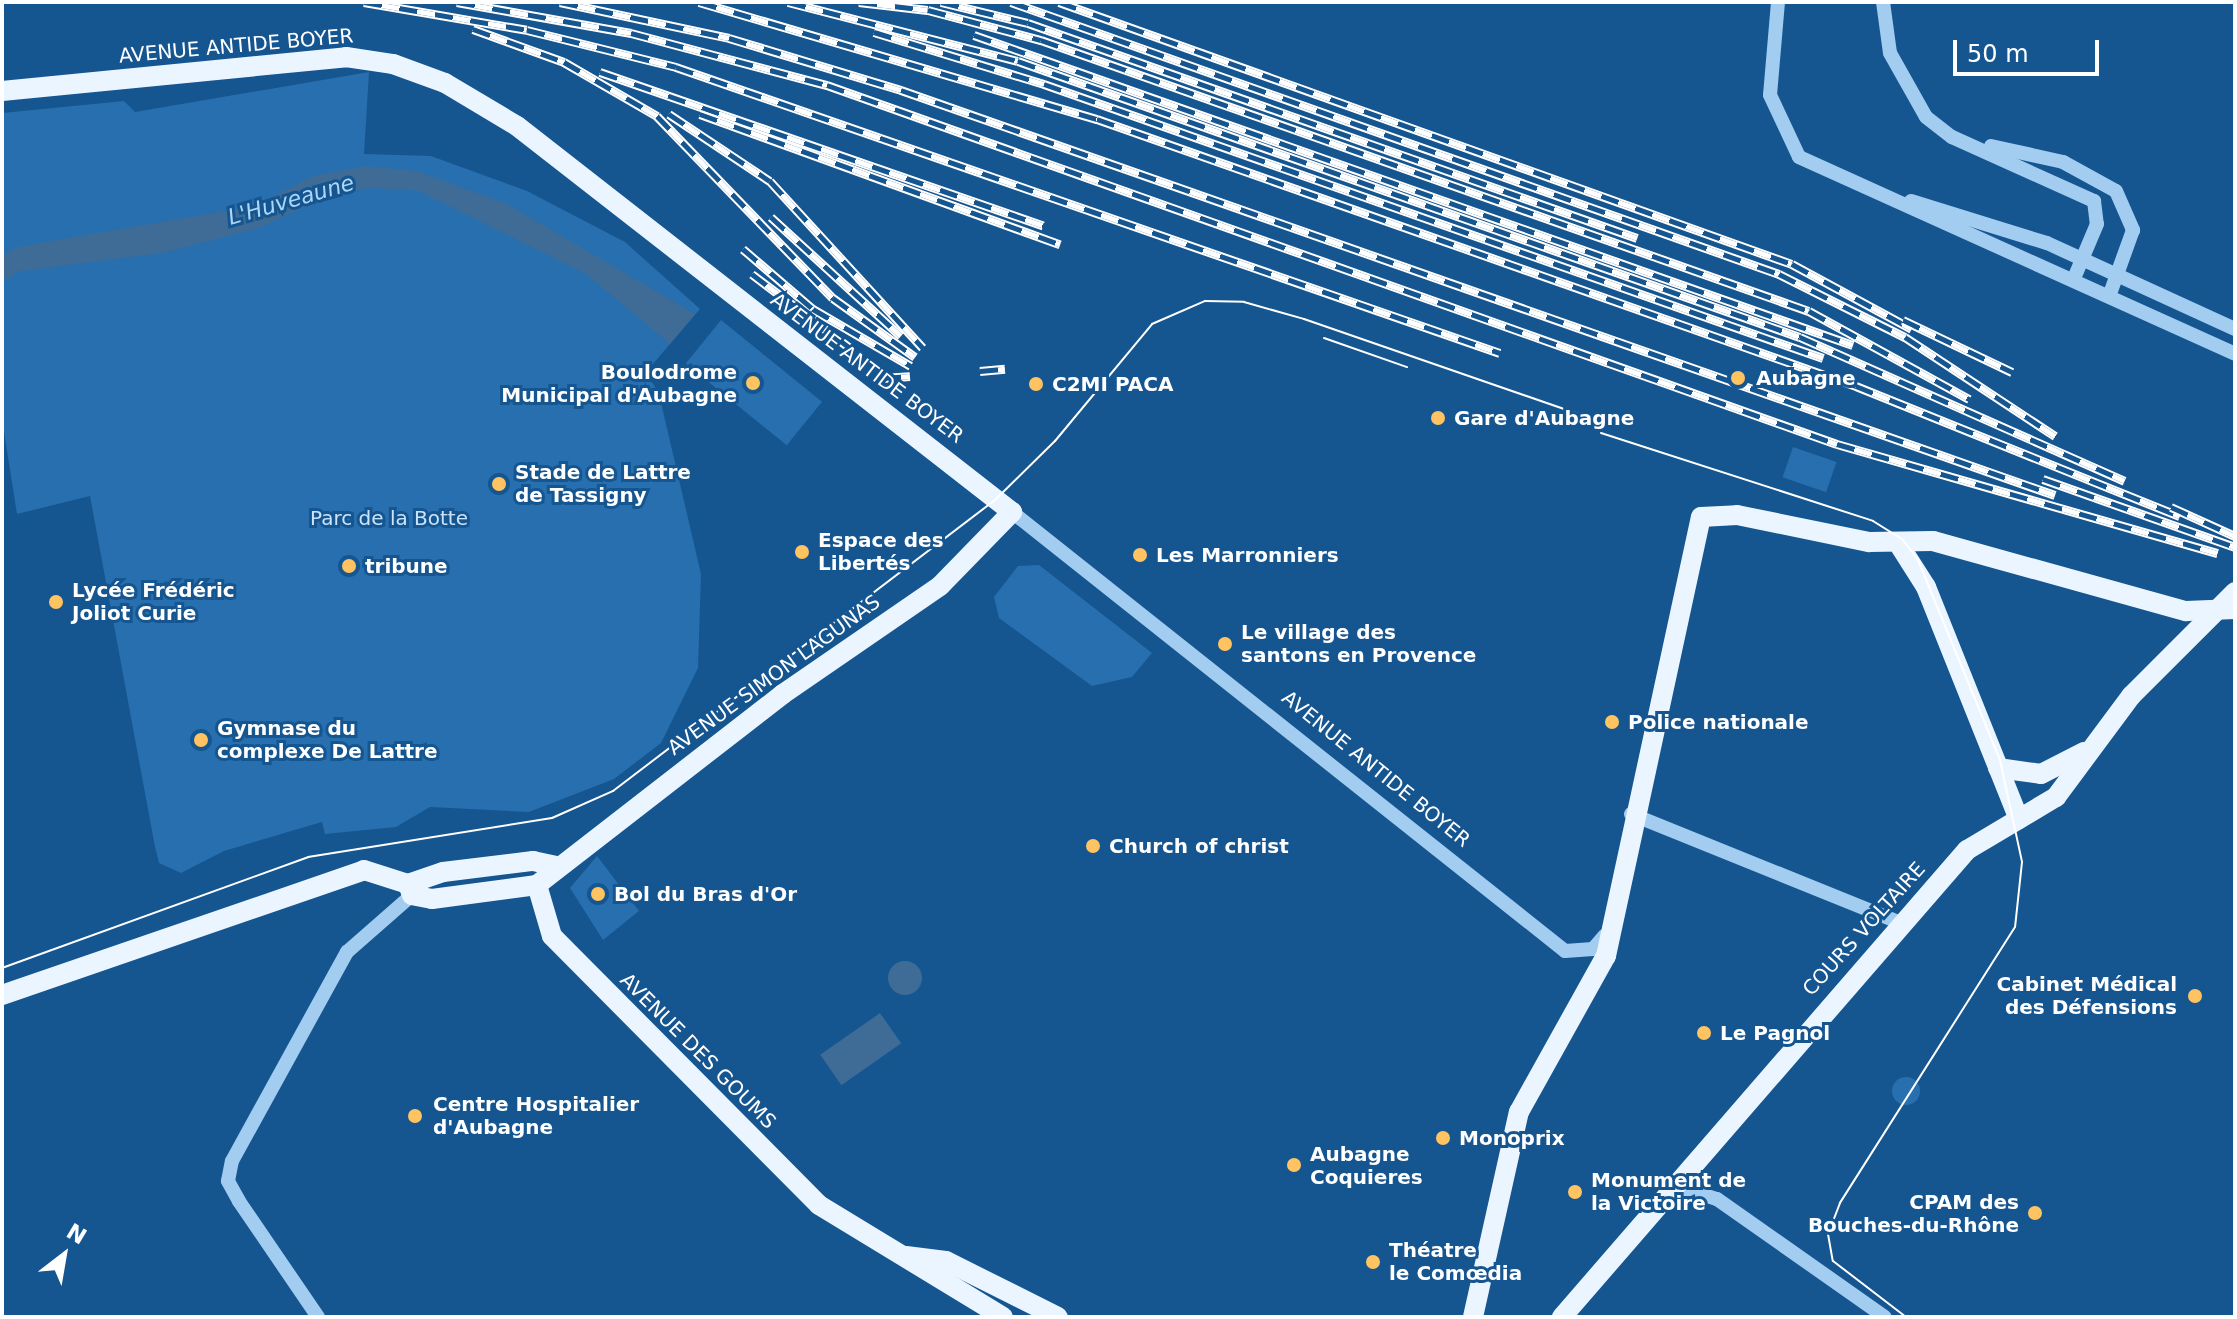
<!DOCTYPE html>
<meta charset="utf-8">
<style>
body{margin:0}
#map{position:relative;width:2237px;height:1319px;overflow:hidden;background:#155590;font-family:"DejaVu Sans",sans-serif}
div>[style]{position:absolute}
.green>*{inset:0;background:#286faf;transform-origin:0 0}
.round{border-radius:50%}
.water>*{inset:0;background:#3e6c96;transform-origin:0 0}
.minor>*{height:14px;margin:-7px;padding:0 7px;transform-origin:7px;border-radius:7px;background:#a2ccf0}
.major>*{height:20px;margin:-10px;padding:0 10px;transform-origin:10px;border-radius:10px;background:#ebf5ff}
.tram>*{height:2px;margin:-1px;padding:0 1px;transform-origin:1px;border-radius:1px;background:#fff}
.rail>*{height:9px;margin-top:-4.5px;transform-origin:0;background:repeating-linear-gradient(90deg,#155590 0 18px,#fff 0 36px);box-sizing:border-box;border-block:2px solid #fff}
.dots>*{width:22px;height:22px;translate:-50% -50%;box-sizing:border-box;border:4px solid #155590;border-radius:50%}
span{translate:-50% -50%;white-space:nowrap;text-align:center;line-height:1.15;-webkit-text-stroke:6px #155590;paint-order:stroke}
.street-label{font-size:20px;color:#fff}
.poi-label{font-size:20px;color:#fff;font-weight:700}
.right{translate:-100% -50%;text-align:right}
.left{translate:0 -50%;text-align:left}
.park-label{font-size:20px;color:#c9e4fc}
.water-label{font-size:22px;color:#aed6f7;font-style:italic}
.frame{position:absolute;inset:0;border:4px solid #fff;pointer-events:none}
.north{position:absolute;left:24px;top:1215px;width:80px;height:80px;-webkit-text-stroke:6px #155590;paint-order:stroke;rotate:31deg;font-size:22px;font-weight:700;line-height:32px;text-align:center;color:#fff}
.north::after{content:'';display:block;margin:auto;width:28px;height:36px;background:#fff;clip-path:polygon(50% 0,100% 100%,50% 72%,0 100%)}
.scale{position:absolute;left:1953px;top:40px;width:146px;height:36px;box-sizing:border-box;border:4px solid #fff;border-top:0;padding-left:10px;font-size:24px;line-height:28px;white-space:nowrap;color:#fff;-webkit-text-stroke:6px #155590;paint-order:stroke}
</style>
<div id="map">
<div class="green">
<i style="clip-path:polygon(369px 72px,364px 154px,431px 156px,527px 191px,625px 242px,700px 309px,646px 372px,659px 394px,701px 574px,698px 668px,661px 743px,614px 779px,529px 812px,430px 807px,396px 827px,325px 834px,322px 822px,224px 851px,181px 873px,159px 863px,155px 847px,90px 496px,17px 514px,2px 419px,2px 113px,124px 101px,135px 112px)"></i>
<i style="left:721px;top:320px;width:130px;height:56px;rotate:39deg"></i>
<i style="left:1793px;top:447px;width:46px;height:32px;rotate:19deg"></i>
<i style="clip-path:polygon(1039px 565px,1152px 653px,1132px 677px,1092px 686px,999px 618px,994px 597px,1018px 566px)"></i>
<i style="clip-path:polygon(597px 856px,639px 911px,603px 940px,570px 888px)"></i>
<i class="round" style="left:1892px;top:1077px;width:28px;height:28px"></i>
</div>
<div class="water">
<i style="clip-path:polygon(365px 166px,416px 171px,505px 203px,695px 314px,670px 344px,586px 274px,417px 190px,367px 188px,324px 198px,262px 227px,163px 253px,20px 271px,2px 281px,2px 256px,17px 247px,254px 206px,313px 176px)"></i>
<i class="round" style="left:888px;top:961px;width:34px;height:34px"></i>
<i style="left:880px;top:1013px;width:37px;height:73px;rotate:55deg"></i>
</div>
<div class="minor">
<i style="left:1778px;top:2px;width:93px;rotate:94.9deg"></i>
<i style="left:1770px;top:95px;width:68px;rotate:64.9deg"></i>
<i style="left:1799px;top:157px;width:478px;rotate:24.3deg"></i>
<i style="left:1883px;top:2px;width:51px;rotate:82.2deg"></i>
<i style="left:1890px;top:53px;width:73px;rotate:60.6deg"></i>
<i style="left:1926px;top:117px;width:33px;rotate:38deg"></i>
<i style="left:1952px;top:137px;width:156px;rotate:24.3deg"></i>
<i style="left:2094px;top:201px;width:23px;rotate:83deg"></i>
<i style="left:2097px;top:224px;width:56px;rotate:112.9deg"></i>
<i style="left:1991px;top:146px;width:74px;rotate:12.5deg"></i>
<i style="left:2063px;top:162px;width:60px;rotate:28.7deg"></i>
<i style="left:2116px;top:191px;width:43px;rotate:66.4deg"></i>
<i style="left:2133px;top:230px;width:68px;rotate:109.8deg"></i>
<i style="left:1911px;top:201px;width:142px;rotate:17.2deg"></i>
<i style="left:2047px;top:243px;width:207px;rotate:24.6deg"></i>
<i style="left:1012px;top:512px;width:706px;rotate:38.44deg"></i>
<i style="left:1565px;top:951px;width:28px;rotate:-4deg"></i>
<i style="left:1593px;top:949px;width:18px;rotate:-49deg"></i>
<i style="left:1631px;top:814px;width:291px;rotate:22deg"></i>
<i style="left:1669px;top:1198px;width:27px;rotate:-13deg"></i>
<i style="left:1695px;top:1192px;width:23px;rotate:18deg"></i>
<i style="left:1717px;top:1199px;width:205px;rotate:35.1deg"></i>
<i style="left:318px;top:1317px;width:140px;rotate:-124.3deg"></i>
<i style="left:239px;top:1201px;width:23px;rotate:-119deg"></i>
<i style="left:228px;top:1181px;width:20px;rotate:-79deg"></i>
<i style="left:232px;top:1161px;width:239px;rotate:-61.2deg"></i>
<i style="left:347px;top:952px;width:86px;rotate:-41.2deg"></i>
</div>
<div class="major">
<i style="left:2px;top:91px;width:346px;rotate:-5.6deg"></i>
<i style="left:346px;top:57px;width:48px;rotate:8.5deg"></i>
<i style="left:393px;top:64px;width:55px;rotate:20.1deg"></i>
<i style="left:445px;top:83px;width:84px;rotate:30.8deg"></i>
<i style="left:517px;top:126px;width:628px;rotate:37.95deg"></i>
<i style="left:1012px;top:512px;width:103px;rotate:134.2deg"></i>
<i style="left:940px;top:586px;width:191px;rotate:145.5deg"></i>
<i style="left:783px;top:694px;width:311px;rotate:142.2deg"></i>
<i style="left:537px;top:885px;width:106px;rotate:172.4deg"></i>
<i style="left:432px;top:899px;width:20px;rotate:-169deg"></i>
<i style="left:412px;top:895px;width:12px;rotate:-110deg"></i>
<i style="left:1898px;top:543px;width:52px;rotate:57.5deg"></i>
<i style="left:1926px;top:587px;width:250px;rotate:68.2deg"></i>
<i style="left:1998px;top:768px;width:43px;rotate:7.9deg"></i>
<i style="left:2041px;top:774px;width:48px;rotate:-27.1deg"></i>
<i style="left:408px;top:884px;width:37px;rotate:-19deg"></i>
<i style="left:443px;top:872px;width:91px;rotate:-7deg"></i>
<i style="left:533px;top:861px;width:24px;rotate:12deg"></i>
<i style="left:537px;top:885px;width:53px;rotate:73.6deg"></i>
<i style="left:552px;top:936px;width:379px;rotate:45.2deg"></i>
<i style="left:819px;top:1205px;width:215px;rotate:31.3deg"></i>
<i style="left:2px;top:995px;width:383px;rotate:-19deg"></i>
<i style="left:364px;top:870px;width:46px;rotate:17.7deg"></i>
<i style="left:906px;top:1256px;width:40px;rotate:7.1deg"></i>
<i style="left:946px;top:1261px;width:125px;rotate:26.6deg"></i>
<i style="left:1473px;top:1317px;width:210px;rotate:-77.4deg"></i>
<i style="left:1519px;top:1112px;width:179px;rotate:-60.9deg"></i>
<i style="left:1606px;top:956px;width:449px;rotate:-77.8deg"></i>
<i style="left:1701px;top:517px;width:36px;rotate:-3deg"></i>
<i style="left:1737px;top:515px;width:135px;rotate:11.6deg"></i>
<i style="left:1869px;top:542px;width:64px;rotate:-0.9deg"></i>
<i style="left:1933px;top:541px;width:263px;rotate:15.5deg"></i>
<i style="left:2186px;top:611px;width:49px;rotate:-2.3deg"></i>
<i style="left:1562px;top:1317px;width:618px;rotate:-49.07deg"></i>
<i style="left:1967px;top:850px;width:104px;rotate:-30.8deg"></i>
<i style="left:2056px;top:797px;width:126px;rotate:-53.4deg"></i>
<i style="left:2131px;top:696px;width:147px;rotate:-45deg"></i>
</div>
<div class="tram">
<i style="left:1324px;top:338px;width:88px;rotate:19.3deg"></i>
<i style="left:1601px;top:433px;width:286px;rotate:17.9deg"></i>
<i style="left:1873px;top:521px;width:36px;rotate:32deg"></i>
<i style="left:1903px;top:540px;width:25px;rotate:53deg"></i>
<i style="left:1918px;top:560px;width:216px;rotate:67.7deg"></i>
<i style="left:2000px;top:760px;width:104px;rotate:77.8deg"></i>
<i style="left:2022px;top:862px;width:65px;rotate:96.1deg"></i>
<i style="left:2015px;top:927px;width:327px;rotate:122.4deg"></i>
<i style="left:1840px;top:1203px;width:33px;rotate:111deg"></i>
<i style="left:1828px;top:1234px;width:27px;rotate:80deg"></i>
<i style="left:1833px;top:1261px;width:92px;rotate:37.5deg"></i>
<i style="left:2px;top:968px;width:326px;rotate:-19.9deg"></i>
<i style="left:308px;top:857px;width:247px;rotate:-9.1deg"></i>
<i style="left:552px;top:818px;width:67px;rotate:-23.9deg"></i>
<i style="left:613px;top:791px;width:482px;rotate:-37.3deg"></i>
<i style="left:996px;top:499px;width:83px;rotate:-44.5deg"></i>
<i style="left:1055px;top:441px;width:152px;rotate:-50.3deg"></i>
<i style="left:1152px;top:324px;width:58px;rotate:-23.5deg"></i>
<i style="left:1205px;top:301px;width:39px;rotate:1deg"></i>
<i style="left:1244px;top:302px;width:62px;rotate:15.8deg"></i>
<i style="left:1304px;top:319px;width:318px;rotate:19.1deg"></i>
</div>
<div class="rail">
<i style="left:364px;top:2px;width:165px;rotate:9.7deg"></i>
<i style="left:527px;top:30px;width:154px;rotate:13.9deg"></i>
<i style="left:676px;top:67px;width:872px;rotate:19.14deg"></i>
<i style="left:457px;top:2px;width:177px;rotate:10.1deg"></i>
<i style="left:631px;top:33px;width:203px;rotate:14.9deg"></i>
<i style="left:827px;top:85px;width:1072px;rotate:19.57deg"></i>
<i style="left:1837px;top:444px;width:396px;rotate:16deg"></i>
<i style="left:560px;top:2px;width:173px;rotate:12deg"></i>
<i style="left:729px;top:38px;width:180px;rotate:16.8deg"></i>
<i style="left:901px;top:90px;width:1223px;rotate:19.34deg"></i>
<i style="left:699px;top:2px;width:415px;rotate:16.4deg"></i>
<i style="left:1097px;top:119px;width:805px;rotate:19.38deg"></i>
<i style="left:1856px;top:386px;width:349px;rotate:21.9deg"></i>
<i style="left:788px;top:2px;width:237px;rotate:14.4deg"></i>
<i style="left:1018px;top:61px;width:829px;rotate:19.44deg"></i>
<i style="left:1800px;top:337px;width:355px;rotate:23.9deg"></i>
<i style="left:859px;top:2px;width:69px;rotate:6.6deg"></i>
<i style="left:928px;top:10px;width:117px;rotate:14.9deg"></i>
<i style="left:1041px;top:40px;width:814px;rotate:19.44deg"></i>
<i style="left:1809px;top:311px;width:183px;rotate:28.8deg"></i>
<i style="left:941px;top:2px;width:89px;rotate:13.6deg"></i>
<i style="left:1028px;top:23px;width:646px;rotate:19.44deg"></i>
<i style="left:1011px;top:2px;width:815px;rotate:19.5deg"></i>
<i style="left:1779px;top:274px;width:141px;rotate:26.6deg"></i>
<i style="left:1905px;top:337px;width:180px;rotate:33.4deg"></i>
<i style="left:1059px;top:2px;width:778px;rotate:19.67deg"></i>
<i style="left:1792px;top:264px;width:136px;rotate:28.4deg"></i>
<i style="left:473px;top:29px;width:97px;rotate:19.9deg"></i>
<i style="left:564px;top:62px;width:108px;rotate:30.1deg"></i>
<i style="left:657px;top:116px;width:253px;rotate:46deg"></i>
<i style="left:833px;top:298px;width:101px;rotate:35.7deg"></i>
<i style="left:874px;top:32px;width:178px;rotate:17deg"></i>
<i style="left:1044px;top:84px;width:826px;rotate:19.38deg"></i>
<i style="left:974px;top:35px;width:932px;rotate:19.43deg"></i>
<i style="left:600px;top:72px;width:469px;rotate:19.1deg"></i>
<i style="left:669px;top:114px;width:121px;rotate:33.6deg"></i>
<i style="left:770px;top:181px;width:226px;rotate:47.5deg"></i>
<i style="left:700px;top:114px;width:383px;rotate:19.9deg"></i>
<i style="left:771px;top:217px;width:176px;rotate:42.5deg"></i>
<i style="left:743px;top:249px;width:92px;rotate:40.6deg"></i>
<i style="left:813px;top:309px;width:113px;rotate:30.2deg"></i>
<i style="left:752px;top:274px;width:128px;rotate:37deg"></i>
<i style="left:1903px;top:320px;width:121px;rotate:25.5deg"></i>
<i style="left:980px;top:371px;width:25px;rotate:-5deg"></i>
<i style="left:883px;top:378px;width:27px;rotate:-4deg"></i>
<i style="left:2043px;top:479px;width:204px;rotate:19.5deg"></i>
<i style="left:2171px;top:507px;width:70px;rotate:24.4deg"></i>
</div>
<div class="dots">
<i style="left:1738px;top:378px;background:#ffc461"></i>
<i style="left:753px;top:383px;background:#ffc461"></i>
<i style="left:1036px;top:384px;background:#ffc461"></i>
<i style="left:1438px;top:418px;background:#ffc461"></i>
<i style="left:499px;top:484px;background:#ffc461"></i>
<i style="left:802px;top:552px;background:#ffc461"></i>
<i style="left:1140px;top:555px;background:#ffc461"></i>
<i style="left:349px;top:566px;background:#ffc461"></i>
<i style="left:56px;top:602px;background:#ffc461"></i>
<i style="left:1225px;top:644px;background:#ffc461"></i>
<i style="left:1612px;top:722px;background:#ffc461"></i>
<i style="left:201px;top:740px;background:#ffc461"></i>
<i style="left:1093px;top:846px;background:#ffc461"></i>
<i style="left:598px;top:894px;background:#ffc461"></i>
<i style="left:2195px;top:996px;background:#ffc461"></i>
<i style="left:1704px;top:1033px;background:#ffc461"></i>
<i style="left:415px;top:1116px;background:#ffc461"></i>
<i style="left:1443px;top:1138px;background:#ffc461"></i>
<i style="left:1294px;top:1165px;background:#ffc461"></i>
<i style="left:1575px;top:1192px;background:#ffc461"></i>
<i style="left:2035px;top:1213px;background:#ffc461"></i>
<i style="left:1373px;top:1262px;background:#ffc461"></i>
</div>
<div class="street-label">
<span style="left:236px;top:46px;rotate:-5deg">AVENUE ANTIDE BOYER</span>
<span style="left:867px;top:368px;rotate:37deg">AVENUE ANTIDE BOYER</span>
<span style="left:774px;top:675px;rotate:-36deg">AVENUE SIMON LAGUNAS</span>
<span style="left:1376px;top:769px;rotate:39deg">AVENUE ANTIDE BOYER</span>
<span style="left:1864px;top:929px;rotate:-48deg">COURS VOLTAIRE</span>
<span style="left:698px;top:1051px;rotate:45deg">AVENUE DES GOUMS</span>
</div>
<div class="poi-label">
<span class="right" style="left:737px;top:384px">Boulodrome<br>Municipal d'Aubagne</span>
<span class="left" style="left:1756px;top:378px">Aubagne</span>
<span class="left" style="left:1052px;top:384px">C2MI PACA</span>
<span class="left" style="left:1454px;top:418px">Gare d'Aubagne</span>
<span class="left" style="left:515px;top:484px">Stade de Lattre<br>de Tassigny</span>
<span class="left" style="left:818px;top:552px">Espace des<br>Libertés</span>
<span class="left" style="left:1156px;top:555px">Les Marronniers</span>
<span class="left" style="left:365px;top:566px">tribune</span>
<span class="left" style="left:72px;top:602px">Lycée Frédéric<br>Joliot Curie</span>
<span class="left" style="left:1241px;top:644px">Le village des<br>santons en Provence</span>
<span class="left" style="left:1628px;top:722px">Police nationale</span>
<span class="left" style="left:217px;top:740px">Gymnase du<br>complexe De Lattre</span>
<span class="left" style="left:1109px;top:846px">Church of christ</span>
<span class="left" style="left:614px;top:894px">Bol du Bras d'Or</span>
<span class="right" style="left:2177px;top:996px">Cabinet Médical<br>des Défensions</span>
<span class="left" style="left:1720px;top:1033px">Le Pagnol</span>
<span class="left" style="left:433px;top:1116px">Centre Hospitalier<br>d'Aubagne</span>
<span class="left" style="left:1459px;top:1138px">Monoprix</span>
<span class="left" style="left:1310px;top:1166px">Aubagne<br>Coquieres</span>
<span class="left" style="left:1591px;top:1192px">Monument de<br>la Victoire</span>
<span class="right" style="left:2019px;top:1214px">CPAM des<br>Bouches-du-Rhône</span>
<span class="left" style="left:1389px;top:1262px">Théatre<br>le Comœdia</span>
</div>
<div class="park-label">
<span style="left:389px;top:518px">Parc de la Botte</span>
</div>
<div class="water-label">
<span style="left:291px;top:200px;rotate:-16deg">L'Huveaune</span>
</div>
<div class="frame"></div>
<div class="north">N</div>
<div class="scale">50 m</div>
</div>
